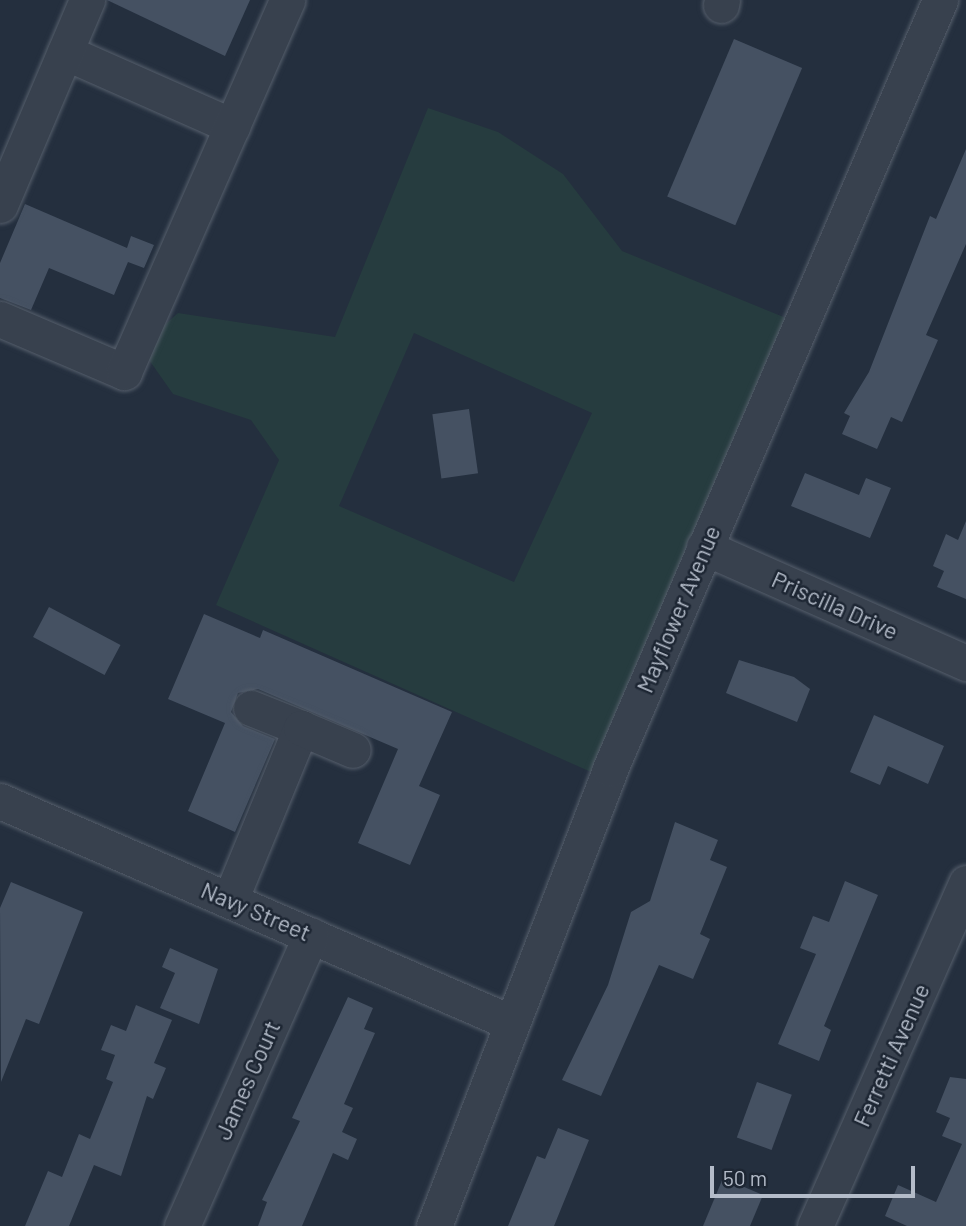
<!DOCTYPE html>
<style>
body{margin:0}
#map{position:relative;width:966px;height:1226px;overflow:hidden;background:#242f3e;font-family:Barlow,sans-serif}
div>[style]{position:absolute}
.green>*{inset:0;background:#263c3f}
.building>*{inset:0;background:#455162;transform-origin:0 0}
.roads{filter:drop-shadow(0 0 2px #565f6c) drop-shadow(0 0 2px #565f6c)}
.minor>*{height:35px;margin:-17.5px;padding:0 17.5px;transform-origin:17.5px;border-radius:17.5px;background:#38414e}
span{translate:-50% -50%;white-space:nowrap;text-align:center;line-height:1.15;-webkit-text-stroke:5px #1d2633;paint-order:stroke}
.street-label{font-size:23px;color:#b4bcc9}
.scale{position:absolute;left:710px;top:1166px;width:205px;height:32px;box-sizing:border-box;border:4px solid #b4bcc9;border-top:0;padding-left:9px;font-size:21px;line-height:24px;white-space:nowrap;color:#b4bcc9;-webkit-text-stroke:5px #1d2633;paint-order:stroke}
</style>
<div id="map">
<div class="green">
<i style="clip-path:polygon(evenodd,428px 108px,498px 132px,563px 174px,622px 251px,786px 318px,591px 772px,216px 605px,279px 460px,251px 420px,173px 394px,140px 347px,178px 313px,335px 337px,428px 108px,414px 333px,592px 413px,514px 582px,339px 506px,414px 333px)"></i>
</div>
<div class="building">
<i style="clip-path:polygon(107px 0,250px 0,225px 56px)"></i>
<i style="left:734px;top:39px;width:74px;height:171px;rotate:23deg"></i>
<i style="clip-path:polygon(966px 149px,966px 244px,926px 335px,938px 340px,902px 422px,891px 417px,877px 449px,842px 434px,850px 416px,844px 413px,869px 372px,930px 216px,936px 219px)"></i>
<i style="clip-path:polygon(25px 204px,127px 248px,131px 236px,154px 245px,144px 268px,128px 262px,114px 295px,49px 268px,31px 310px,0 298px,0 263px)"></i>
<i style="left:469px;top:409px;width:65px;height:37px;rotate:82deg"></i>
<i style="clip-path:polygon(805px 473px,859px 495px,866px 478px,891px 488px,870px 538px,791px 506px)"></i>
<i style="clip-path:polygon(966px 521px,966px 599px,937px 587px,944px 571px,933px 566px,946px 534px,958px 540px)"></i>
<i style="left:49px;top:607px;width:81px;height:34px;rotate:28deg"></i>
<i style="clip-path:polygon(204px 614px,260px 638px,263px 630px,452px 712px,419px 786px,440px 795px,410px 865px,358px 843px,398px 749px,258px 689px,238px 693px,231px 712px,243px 726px,275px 739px,235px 832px,188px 811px,225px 723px,168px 699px)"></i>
<i style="clip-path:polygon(739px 660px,794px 677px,810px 689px,797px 722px,726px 693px)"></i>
<i style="clip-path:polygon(874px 715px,944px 746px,928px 784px,888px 766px,880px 785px,850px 772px)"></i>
<i style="clip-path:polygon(675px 822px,718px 840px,710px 860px,727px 867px,700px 934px,710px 939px,693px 979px,659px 965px,601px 1096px,562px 1080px,608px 985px,631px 912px,650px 901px)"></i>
<i style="clip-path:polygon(845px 881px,878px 895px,824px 1026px,831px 1030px,819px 1061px,778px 1044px,816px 954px,800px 948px,813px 916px,829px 922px)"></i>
<i style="clip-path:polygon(11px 882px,83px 912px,39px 1024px,26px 1019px,1px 1082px,0 908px)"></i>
<i style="clip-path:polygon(170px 948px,218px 969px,199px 1024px,160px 1008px,175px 973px,162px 967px)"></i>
<i style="clip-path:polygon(348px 997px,373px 1008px,364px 1029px,375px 1033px,344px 1104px,353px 1108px,342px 1132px,357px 1139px,348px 1160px,333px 1153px,302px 1226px,258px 1226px,267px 1202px,262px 1200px,300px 1121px,292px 1118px)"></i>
<i style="clip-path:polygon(136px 1005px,172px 1020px,154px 1063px,166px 1068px,153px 1099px,147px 1096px,121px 1176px,94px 1165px,69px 1226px,25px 1226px,48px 1171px,62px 1177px,79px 1134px,90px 1139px,113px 1082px,106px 1079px,115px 1055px,101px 1050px,111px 1025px,126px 1031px)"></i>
<i style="clip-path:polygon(950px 1077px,966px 1079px,966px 1226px,907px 1226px,885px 1216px,898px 1185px,936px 1202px,962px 1144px,942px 1136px,950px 1118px,936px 1112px)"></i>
<i style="left:757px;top:1082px;width:37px;height:59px;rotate:20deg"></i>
<i style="clip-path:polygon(558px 1128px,589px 1140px,554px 1226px,508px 1226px,537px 1156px,545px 1159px)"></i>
<i style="clip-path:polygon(723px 1178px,763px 1195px,750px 1226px,703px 1226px)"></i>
</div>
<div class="roads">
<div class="minor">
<i style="left:721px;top:5px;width:5px;rotate:-79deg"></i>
<i style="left:65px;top:52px;width:183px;rotate:23.9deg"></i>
<i style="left:0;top:205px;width:223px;rotate:-67deg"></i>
<i style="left:0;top:319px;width:135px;rotate:23.1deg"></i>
<i style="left:124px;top:372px;width:406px;rotate:-66.3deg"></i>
<i style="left:704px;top:547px;width:287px;rotate:23.9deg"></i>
<i style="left:251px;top:708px;width:54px;rotate:21.8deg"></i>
<i style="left:0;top:801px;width:558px;rotate:23.44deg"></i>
<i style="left:230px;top:900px;width:186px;rotate:-67.6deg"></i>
<i style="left:301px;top:728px;width:56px;rotate:22.9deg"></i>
<i style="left:182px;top:1226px;width:318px;rotate:-66.1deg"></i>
<i style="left:434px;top:1226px;width:490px;rotate:-68.9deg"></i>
<i style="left:610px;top:769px;width:837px;rotate:-66.77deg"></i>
<i style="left:815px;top:1226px;width:375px;rotate:-66.2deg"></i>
</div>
</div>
<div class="street-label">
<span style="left:835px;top:605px;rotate:24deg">Priscilla Drive</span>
<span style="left:678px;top:609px;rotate:-67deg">Mayflower Avenue</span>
<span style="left:256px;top:911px;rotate:23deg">Navy Street</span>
<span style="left:891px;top:1055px;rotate:-66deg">Ferretti Avenue</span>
<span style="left:247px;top:1080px;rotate:-66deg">James Court</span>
</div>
<div class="scale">50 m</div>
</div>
